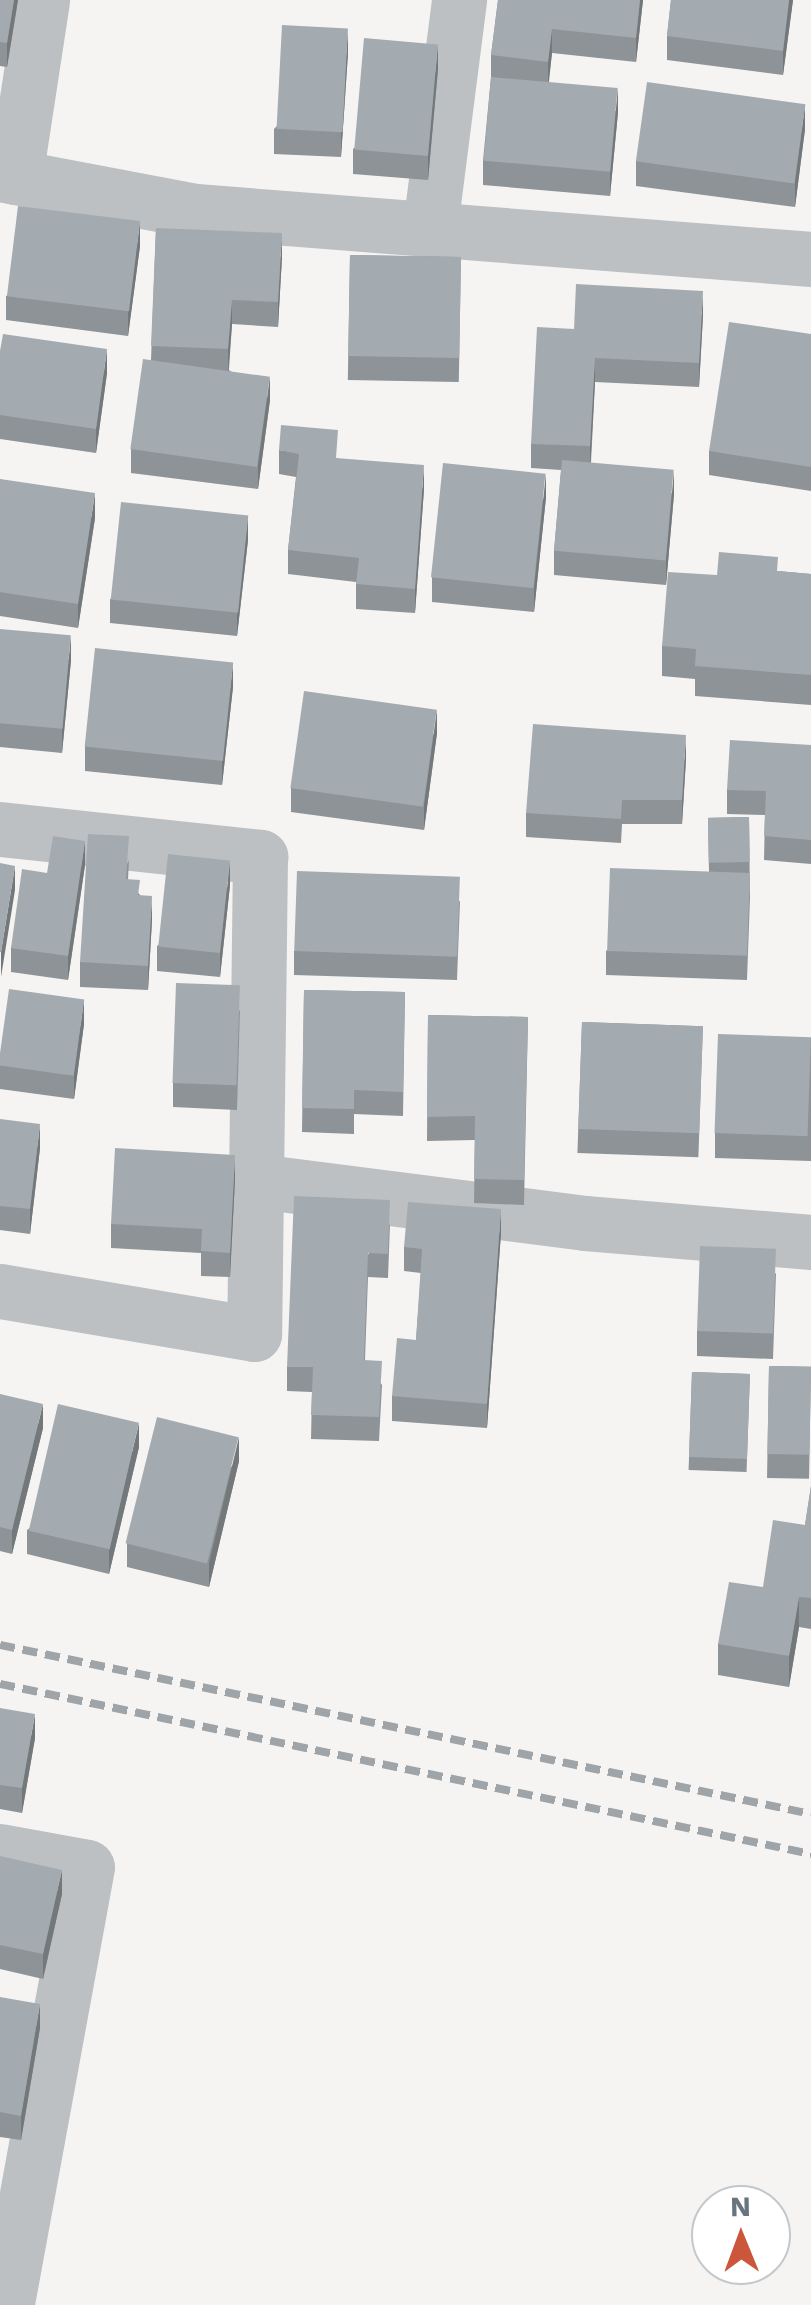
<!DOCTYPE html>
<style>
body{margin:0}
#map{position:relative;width:811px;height:2305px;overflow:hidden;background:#f5f4f2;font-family:"Work Sans",sans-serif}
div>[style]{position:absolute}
.street>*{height:55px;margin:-27.5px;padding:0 27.5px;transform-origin:27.5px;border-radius:27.5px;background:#bcc0c3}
.rail>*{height:8px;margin-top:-4px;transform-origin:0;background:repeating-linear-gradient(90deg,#9fa4a8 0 15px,transparent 0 23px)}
.wall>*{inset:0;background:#8d9397;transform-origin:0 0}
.shaded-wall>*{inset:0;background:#73787b}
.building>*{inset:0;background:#a4abb0;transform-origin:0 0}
span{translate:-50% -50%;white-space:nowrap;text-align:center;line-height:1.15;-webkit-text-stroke:10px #fff;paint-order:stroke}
.north{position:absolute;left:691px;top:2185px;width:100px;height:100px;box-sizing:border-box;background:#fff;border:2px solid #c3c8cc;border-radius:50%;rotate:359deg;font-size:28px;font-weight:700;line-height:40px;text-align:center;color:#68757f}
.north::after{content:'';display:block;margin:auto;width:35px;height:45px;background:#cb563b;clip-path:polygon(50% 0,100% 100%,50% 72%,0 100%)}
</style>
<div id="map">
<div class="street">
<i style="left:0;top:174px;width:199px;rotate:10.7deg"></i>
<i style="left:196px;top:211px;width:617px;rotate:4.46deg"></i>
<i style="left:15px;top:177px;width:179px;rotate:-81.3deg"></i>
<i style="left:430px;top:227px;width:229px;rotate:-82.7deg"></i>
<i style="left:0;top:829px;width:262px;rotate:6.1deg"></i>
<i style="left:260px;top:857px;width:477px;rotate:90.7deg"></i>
<i style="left:254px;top:1334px;width:258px;rotate:-170.4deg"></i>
<i style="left:257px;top:1181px;width:331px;rotate:7.3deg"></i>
<i style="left:585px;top:1223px;width:227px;rotate:4.8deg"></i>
<i style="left:0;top:1851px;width:88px;rotate:10.4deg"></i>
<i style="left:87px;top:1867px;width:445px;rotate:100.4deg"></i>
</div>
<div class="rail">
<i style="left:0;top:1645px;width:828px;rotate:11.77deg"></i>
<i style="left:0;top:1684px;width:829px;rotate:11.84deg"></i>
</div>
<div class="wall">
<i style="clip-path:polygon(0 0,18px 0,7px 67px,0 66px)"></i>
<i style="clip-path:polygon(498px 0,643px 0,636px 62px,552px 53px,549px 82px,618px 112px,610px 196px,483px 185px,483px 161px,491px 77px,491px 55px)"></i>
<i style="clip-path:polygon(671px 0,793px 0,783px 75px,667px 60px,667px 36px)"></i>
<i style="clip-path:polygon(348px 53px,341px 157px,274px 154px,274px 129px)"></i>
<i style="clip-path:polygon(438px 69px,428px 180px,353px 174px,353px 149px)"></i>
<i style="clip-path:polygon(805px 129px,795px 207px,636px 186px,636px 161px)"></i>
<i style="clip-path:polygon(156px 228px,282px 257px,278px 327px,232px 324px,229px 370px,270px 400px,258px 489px,131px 473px,131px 449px,151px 360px)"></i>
<i style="clip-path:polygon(140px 246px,128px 336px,6px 320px,6px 296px)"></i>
<i style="left:350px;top:255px;width:111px;height:125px;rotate:1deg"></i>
<i style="clip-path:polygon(703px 315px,699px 387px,595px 382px,591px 463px,674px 494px,666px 585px,554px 575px,554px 551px,561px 470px,531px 468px,531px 444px,574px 329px)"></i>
<i style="clip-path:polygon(811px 334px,811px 491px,709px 475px,709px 451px)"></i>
<i style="clip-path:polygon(0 351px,107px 373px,96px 453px,0 439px)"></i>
<i style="clip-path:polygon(279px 450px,337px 458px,424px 489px,415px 613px,356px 609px,356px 582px,288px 574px,288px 550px,296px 477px,279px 474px)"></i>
<i style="clip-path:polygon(0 479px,95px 518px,78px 628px,0 616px)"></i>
<i style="clip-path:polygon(546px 497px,534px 612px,432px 602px,432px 577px)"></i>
<i style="clip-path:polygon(248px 540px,237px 636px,110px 623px,110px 599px)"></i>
<i style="clip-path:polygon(778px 571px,811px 574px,811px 705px,695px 696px,695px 679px,662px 676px,662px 646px,717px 575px)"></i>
<i style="clip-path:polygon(0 629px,71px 660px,62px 753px,0 747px)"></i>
<i style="clip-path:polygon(233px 687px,222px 785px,85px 771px,85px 746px)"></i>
<i style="clip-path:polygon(437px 733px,424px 830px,291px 812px,291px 788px)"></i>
<i style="clip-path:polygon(811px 745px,811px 864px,764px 860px,765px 815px,727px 814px,727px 790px)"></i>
<i style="clip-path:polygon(686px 759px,682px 824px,622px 824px,621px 843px,526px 837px,526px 813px)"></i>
<i style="clip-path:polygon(749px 817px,750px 898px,747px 980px,606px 975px,606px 951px,709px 872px,708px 818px)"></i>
<i style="clip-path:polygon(129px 860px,128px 880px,140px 895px,152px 920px,148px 990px,80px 987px,80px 962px)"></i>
<i style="clip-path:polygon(85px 865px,68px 980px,11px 972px,11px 948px,47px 873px)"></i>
<i style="clip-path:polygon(230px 885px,220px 977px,157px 971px,157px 946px)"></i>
<i style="clip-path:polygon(460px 901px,457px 980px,294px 975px,294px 951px)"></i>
<i style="clip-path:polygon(304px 990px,405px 992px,403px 1116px,354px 1114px,354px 1134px,302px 1132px)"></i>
<i style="clip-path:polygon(240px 1010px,237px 1110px,173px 1107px,173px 1083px)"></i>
<i style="clip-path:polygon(428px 1015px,528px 1017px,524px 1205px,474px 1203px,475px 1140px,427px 1141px)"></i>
<i style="left:582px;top:1022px;width:121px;height:131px;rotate:2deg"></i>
<i style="clip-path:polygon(84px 1024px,74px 1099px,0 1089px,0 1058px)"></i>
<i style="clip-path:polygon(811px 1037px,811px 1161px,715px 1158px,715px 1133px)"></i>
<i style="clip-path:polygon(0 1119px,40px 1148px,30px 1234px,0 1230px)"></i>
<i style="clip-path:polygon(235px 1179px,230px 1277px,201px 1276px,201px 1253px,111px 1248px,111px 1224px)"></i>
<i style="clip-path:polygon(390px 1224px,388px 1278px,368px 1277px,365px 1360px,382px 1385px,379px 1441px,311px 1439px,312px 1392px,287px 1391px,287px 1367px)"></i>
<i style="clip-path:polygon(501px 1233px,487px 1428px,392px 1421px,392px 1396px,416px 1340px,421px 1273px,404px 1271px,404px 1247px)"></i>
<i style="clip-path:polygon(776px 1273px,773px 1359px,697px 1356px,697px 1331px)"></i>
<i style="left:769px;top:1366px;width:42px;height:112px;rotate:1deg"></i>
<i style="left:692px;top:1372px;width:58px;height:98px;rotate:2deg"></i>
<i style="clip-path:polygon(0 1394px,43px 1428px,12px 1554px,0 1551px)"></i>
<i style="clip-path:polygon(139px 1447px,109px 1574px,27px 1554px,27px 1530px)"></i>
<i style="clip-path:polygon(239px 1461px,209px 1587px,127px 1567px,127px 1543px)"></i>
<i style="clip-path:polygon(811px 1486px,811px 1629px,799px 1627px,789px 1687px,718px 1675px,718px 1644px,763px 1587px,805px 1525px)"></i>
<i style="clip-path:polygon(0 1708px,35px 1738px,22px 1813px,0 1809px)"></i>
<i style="clip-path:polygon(0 1856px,62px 1894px,43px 1979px,0 1969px)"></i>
<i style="clip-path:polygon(0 1997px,40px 2028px,21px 2140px,0 2137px)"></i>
</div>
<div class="shaded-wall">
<i style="clip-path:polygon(14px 0,18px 0,7px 67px,7px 43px)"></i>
<i style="clip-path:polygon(640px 0,643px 0,636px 62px,636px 38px)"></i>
<i style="clip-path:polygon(789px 0,793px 0,783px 75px,783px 51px)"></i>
<i style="clip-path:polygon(348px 29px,348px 53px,341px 157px,341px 133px)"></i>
<i style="clip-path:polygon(552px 29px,552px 53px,548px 86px,548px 62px)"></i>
<i style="clip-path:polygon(438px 44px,438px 69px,428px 180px,428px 156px)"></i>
<i style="clip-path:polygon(618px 87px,618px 112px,610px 196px,610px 172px)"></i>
<i style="clip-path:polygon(805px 104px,805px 129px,795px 207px,795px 183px)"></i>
<i style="clip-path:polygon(140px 222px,140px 246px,128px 336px,128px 312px)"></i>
<i style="clip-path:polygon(282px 233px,282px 257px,278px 327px,278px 302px)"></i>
<i style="clip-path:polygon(703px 291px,703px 315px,699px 387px,699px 363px)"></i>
<i style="clip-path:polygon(232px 300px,232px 324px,228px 374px,228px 349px)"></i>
<i style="clip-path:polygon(107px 349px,107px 373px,96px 453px,96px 429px)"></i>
<i style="clip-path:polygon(595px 358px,595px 382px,590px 471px,590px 446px)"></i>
<i style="clip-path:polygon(270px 376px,270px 400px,258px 489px,258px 465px)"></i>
<i style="clip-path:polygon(424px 465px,424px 489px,415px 613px,415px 589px)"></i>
<i style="clip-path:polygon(674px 470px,674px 494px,666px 585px,666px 561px)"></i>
<i style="clip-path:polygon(546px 473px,546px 497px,534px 612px,534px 588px)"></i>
<i style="clip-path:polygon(95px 493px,95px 518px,78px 628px,78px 604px)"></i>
<i style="clip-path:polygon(248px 515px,248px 540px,237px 636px,237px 612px)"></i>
<i style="clip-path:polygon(71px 635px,71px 660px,62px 753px,62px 729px)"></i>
<i style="clip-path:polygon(233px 663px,233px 687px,222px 785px,222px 761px)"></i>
<i style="clip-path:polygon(437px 709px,437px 733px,424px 830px,424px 806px)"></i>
<i style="clip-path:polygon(686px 735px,686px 759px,682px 824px,682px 800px)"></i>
<i style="clip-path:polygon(85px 841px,85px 865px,68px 980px,68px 956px)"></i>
<i style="clip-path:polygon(230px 861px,230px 885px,220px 977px,220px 953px)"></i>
<i style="clip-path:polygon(15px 866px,15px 890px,1px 977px,1px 952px)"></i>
<i style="clip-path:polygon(152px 896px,152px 920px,148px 990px,148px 966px)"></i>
<i style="clip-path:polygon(84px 999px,84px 1024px,74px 1099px,74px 1075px)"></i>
<i style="clip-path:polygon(40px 1124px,40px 1148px,30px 1234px,30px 1209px)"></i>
<i style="clip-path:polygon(235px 1155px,235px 1179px,230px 1277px,230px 1253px)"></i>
<i style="clip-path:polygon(501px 1209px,501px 1233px,487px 1428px,487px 1404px)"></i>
<i style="clip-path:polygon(43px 1404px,43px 1428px,12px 1554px,12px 1530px)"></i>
<i style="clip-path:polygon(139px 1423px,139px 1447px,109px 1574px,109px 1550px)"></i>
<i style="clip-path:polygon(239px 1437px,239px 1461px,209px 1587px,209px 1563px)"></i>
<i style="clip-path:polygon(799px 1597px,799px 1627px,789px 1687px,789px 1656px)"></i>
<i style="clip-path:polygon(35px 1714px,35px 1738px,22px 1813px,22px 1788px)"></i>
<i style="clip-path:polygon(62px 1870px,62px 1894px,43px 1979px,43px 1954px)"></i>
<i style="clip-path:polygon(40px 2004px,40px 2028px,21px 2140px,21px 2116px)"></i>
</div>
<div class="building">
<i style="clip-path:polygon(0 0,14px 0,7px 43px,0 42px)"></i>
<i style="clip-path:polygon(498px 0,640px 0,636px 38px,552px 29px,548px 62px,491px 55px)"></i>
<i style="clip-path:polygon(671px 0,789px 0,783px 51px,667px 36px)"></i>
<i style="left:282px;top:25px;width:66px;height:104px;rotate:3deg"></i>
<i style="left:364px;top:38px;width:74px;height:112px;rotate:5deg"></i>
<i style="left:491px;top:77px;width:127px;height:84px;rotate:5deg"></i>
<i style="left:647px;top:82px;width:160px;height:80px;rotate:8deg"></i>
<i style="left:18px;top:206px;width:123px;height:91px;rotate:7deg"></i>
<i style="clip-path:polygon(156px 228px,282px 233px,278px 302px,232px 300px,228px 349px,151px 346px)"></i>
<i style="left:350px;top:255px;width:111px;height:101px;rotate:1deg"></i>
<i style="clip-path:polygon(576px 284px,703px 291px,699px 363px,595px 358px,590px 446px,531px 444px,537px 327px,574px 329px)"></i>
<i style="clip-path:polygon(729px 322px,811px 334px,811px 467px,709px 451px)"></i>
<i style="clip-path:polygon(3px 334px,107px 349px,96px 429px,0 415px,0 351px)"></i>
<i style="left:143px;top:359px;width:128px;height:91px;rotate:8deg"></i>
<i style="clip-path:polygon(281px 425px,338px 430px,336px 458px,424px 465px,415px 589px,356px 584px,359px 558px,288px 550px,299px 454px,279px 450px)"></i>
<i style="left:562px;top:460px;width:112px;height:91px;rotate:5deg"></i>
<i style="left:443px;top:463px;width:103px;height:115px;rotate:6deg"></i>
<i style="clip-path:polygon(0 479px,95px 493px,78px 604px,0 592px)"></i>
<i style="left:121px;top:502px;width:128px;height:98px;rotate:6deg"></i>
<i style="clip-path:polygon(719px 552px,778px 557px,777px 571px,811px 574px,811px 675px,695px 666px,696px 649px,662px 646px,668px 572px,717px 575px)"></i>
<i style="left:0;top:629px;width:71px;height:94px;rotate:5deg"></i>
<i style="left:95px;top:648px;width:139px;height:99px;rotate:6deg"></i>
<i style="left:304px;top:691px;width:134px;height:98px;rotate:8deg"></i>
<i style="clip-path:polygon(533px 724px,686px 735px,682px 800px,622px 800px,621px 819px,526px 813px)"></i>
<i style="clip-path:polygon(730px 740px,811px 745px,811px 840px,764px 836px,766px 791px,727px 790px)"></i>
<i style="left:749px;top:817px;width:45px;height:41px;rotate:89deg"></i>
<i style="clip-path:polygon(88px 834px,129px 836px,126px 879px,140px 880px,138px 895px,152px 896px,148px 966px,80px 962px)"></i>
<i style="clip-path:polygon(53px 836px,85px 841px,68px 956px,11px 948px,22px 869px,47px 873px)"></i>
<i style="left:168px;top:854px;width:62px;height:93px;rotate:6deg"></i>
<i style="clip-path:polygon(0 863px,15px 866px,1px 952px,0 952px)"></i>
<i style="left:610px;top:868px;width:140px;height:83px;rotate:2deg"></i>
<i style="left:297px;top:871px;width:163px;height:80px;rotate:2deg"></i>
<i style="left:176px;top:983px;width:64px;height:100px;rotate:2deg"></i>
<i style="left:9px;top:989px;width:76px;height:77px;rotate:8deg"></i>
<i style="clip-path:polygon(304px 990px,405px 992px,403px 1092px,354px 1090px,354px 1109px,302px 1108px)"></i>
<i style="clip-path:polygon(428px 1015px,528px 1017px,524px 1180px,474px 1179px,475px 1116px,427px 1117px)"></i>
<i style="left:582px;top:1022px;width:121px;height:107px;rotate:2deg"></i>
<i style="left:718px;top:1034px;width:93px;height:99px;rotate:2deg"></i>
<i style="clip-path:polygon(0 1119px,40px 1124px,30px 1209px,0 1206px)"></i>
<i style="clip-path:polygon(115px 1148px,235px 1155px,230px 1253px,201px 1251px,202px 1229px,111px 1224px)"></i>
<i style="clip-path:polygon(294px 1196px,390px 1200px,388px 1254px,368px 1253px,364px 1360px,382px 1361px,379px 1417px,311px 1415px,313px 1367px,287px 1367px)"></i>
<i style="clip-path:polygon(408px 1202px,501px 1209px,487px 1404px,392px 1396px,397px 1338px,416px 1340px,422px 1249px,404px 1247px)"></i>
<i style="left:700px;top:1246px;width:76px;height:85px;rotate:2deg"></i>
<i style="left:769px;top:1366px;width:42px;height:88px;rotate:1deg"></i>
<i style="left:692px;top:1372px;width:58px;height:85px;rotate:2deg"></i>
<i style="clip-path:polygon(0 1394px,43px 1404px,12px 1530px,0 1527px)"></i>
<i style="left:58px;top:1404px;width:83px;height:130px;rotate:13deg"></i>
<i style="left:157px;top:1417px;width:84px;height:130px;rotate:14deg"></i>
<i style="clip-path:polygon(811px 1486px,811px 1598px,799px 1597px,789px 1656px,718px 1644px,729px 1582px,763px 1587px,773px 1520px,805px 1525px)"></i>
<i style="clip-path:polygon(0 1708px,35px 1714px,22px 1788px,0 1785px)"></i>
<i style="clip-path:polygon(0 1856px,62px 1870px,43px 1954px,0 1945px)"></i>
<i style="clip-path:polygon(0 1997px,40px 2004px,21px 2116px,0 2112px)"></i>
</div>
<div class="north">N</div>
</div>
